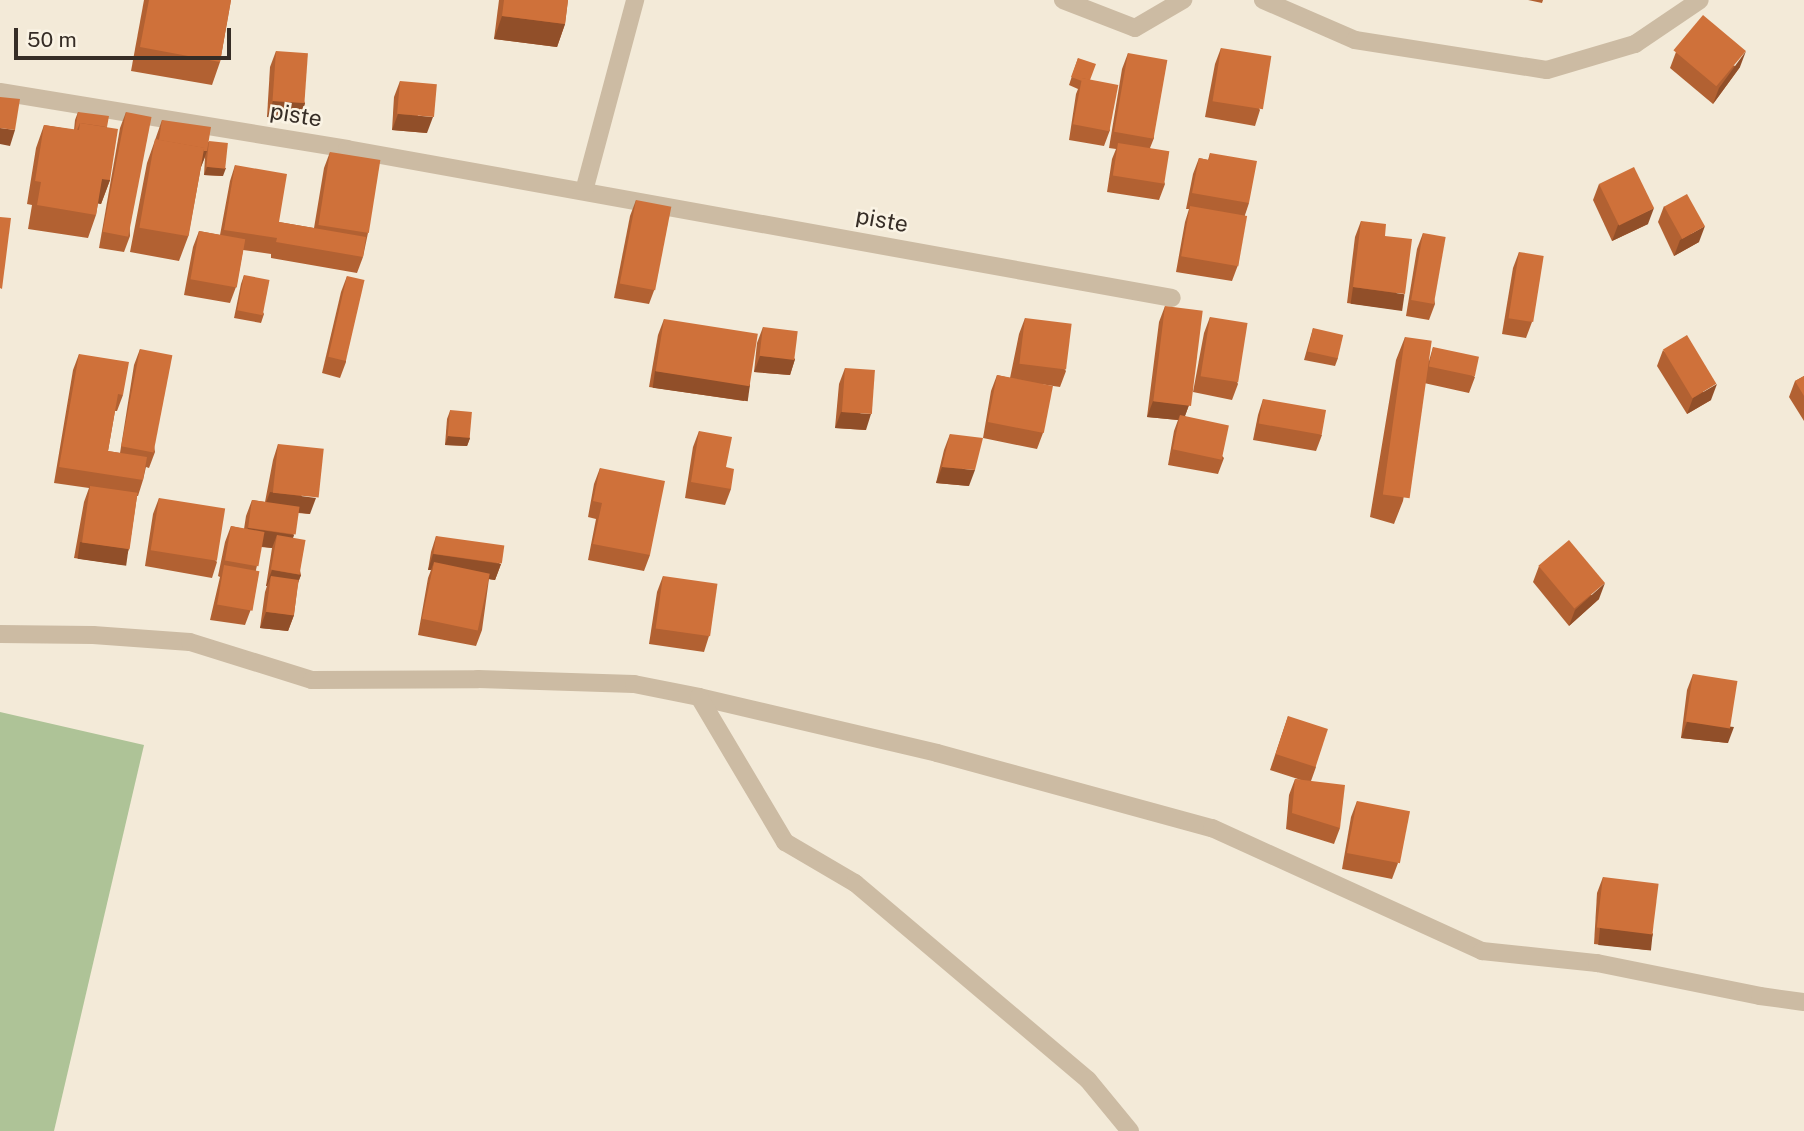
<!DOCTYPE html>
<style>
body{margin:0}
#map{position:relative;width:1804px;height:1131px;overflow:hidden;background:#f3ead8;font-family:"Public Sans",sans-serif}
div>[style]{position:absolute}
.green>*{inset:0;background:#aec397}
.minor>*{height:18px;margin:-9px;padding:0 9px;transform-origin:9px;border-radius:9px;background:#ccbba3}
.wall>*{inset:0;background:#b26132}
.shaded-wall>*{inset:0;background:#914f29;transform-origin:0 0}
.building>*{inset:0;background:#cf713a;transform-origin:0 0}
span{translate:-50% -50%;white-space:nowrap;text-align:center;line-height:1.15;-webkit-text-stroke:5px #faf3e4;paint-order:stroke}
.street-label{font-size:23px;color:#362d26}
.scale{position:absolute;left:14px;top:28px;width:217px;height:32px;box-sizing:border-box;border:4px solid #362d26;border-top:0;padding-left:9px;font-size:21px;line-height:24px;white-space:nowrap;color:#362d26;-webkit-text-stroke:5px #faf3e4;paint-order:stroke}
</style>
<div id="map">
<div class="green">
<i style="clip-path:polygon(0 712px,144px 745px,54px 1131px,0 1131px)"></i>
</div>
<div class="minor">
<i style="left:1063px;top:0;width:77px;rotate:21.3deg"></i>
<i style="left:1135px;top:28px;width:56px;rotate:-30.3deg"></i>
<i style="left:1263px;top:0;width:100px;rotate:23.5deg"></i>
<i style="left:1355px;top:40px;width:194px;rotate:8.9deg"></i>
<i style="left:1547px;top:70px;width:92px;rotate:-16.5deg"></i>
<i style="left:1635px;top:44px;width:78px;rotate:-34.1deg"></i>
<i style="left:0;top:92px;width:352px;rotate:9.3deg"></i>
<i style="left:347px;top:149px;width:838px;rotate:10.24deg"></i>
<i style="left:584px;top:191px;width:198px;rotate:-75deg"></i>
<i style="left:0;top:634px;width:93px;rotate:0.6deg"></i>
<i style="left:93px;top:635px;width:97px;rotate:4.1deg"></i>
<i style="left:190px;top:642px;width:128px;rotate:17.3deg"></i>
<i style="left:312px;top:680px;width:166px;rotate:-0.3deg"></i>
<i style="left:478px;top:679px;width:156px;rotate:1.8deg"></i>
<i style="left:634px;top:684px;width:66px;rotate:11.3deg"></i>
<i style="left:699px;top:697px;width:244px;rotate:13.2deg"></i>
<i style="left:937px;top:753px;width:285px;rotate:15.3deg"></i>
<i style="left:1212px;top:828px;width:297px;rotate:24.5deg"></i>
<i style="left:1482px;top:951px;width:116px;rotate:6deg"></i>
<i style="left:1597px;top:963px;width:166px;rotate:11.4deg"></i>
<i style="left:1760px;top:996px;width:44px;rotate:7.8deg"></i>
<i style="left:699px;top:697px;width:169px;rotate:59.3deg"></i>
<i style="left:785px;top:842px;width:81px;rotate:30.4deg"></i>
<i style="left:855px;top:883px;width:305px;rotate:40.2deg"></i>
<i style="left:1088px;top:1080px;width:66px;rotate:50.5deg"></i>
</div>
<div class="wall">
<i style="clip-path:polygon(144px 0,231px 0,220px 62px,212px 85px,131px 71px)"></i>
<i style="clip-path:polygon(499px 0,568px 0,565px 24px,557px 47px,494px 39px)"></i>
<i style="clip-path:polygon(1528px 0,1543px 0,1542px 3px)"></i>
<i style="clip-path:polygon(1221px 48px,1260px 110px,1255px 126px,1205px 117px,1215px 64px)"></i>
<i style="clip-path:polygon(276px 51px,305px 103px,300px 119px,267px 117px,270px 67px)"></i>
<i style="clip-path:polygon(1676px 52px,1740px 67px,1713px 104px,1670px 68px)"></i>
<i style="clip-path:polygon(1128px 53px,1154px 138px,1150px 148px,1165px 184px,1159px 200px,1107px 192px,1112px 159px,1116px 149px,1109px 148px,1122px 69px)"></i>
<i style="clip-path:polygon(1078px 58px,1090px 80px,1110px 130px,1104px 146px,1069px 140px,1076px 94px,1078px 89px,1069px 85px)"></i>
<i style="clip-path:polygon(400px 81px,427px 133px,392px 130px,394px 97px)"></i>
<i style="clip-path:polygon(78px 112px,107px 127px,110px 180px,101px 204px,98px 203px,96px 215px,88px 238px,28px 229px,32px 205px,27px 204px,36px 148px,44px 125px,74px 130px,75px 120px)"></i>
<i style="clip-path:polygon(126px 112px,130px 236px,124px 252px,99px 248px,120px 128px)"></i>
<i style="clip-path:polygon(162px 120px,209px 142px,223px 176px,204px 175px,205px 157px,201px 167px,188px 237px,179px 261px,130px 252px,147px 163px)"></i>
<i style="clip-path:polygon(330px 152px,368px 233px,363px 257px,357px 273px,271px 258px,271px 254px,243px 250px,236px 287px,230px 303px,184px 295px,193px 247px,199px 231px,220px 235px,230px 181px,235px 165px,279px 222px,314px 228px,324px 168px)"></i>
<i style="clip-path:polygon(1210px 153px,1249px 203px,1245px 215px,1238px 265px,1232px 281px,1176px 272px,1185px 222px,1189px 209px,1186px 209px,1193px 174px,1199px 158px,1208px 160px)"></i>
<i style="clip-path:polygon(1599px 184px,1648px 224px,1612px 241px,1593px 200px)"></i>
<i style="clip-path:polygon(636px 200px,655px 288px,649px 304px,614px 298px,630px 216px)"></i>
<i style="clip-path:polygon(1664px 206px,1699px 242px,1674px 256px,1658px 222px)"></i>
<i style="clip-path:polygon(1361px 221px,1385px 236px,1400px 310px,1347px 303px,1355px 237px)"></i>
<i style="clip-path:polygon(1423px 233px,1435px 304px,1429px 320px,1406px 316px,1417px 249px)"></i>
<i style="clip-path:polygon(1519px 252px,1532px 322px,1526px 338px,1502px 334px,1513px 268px)"></i>
<i style="clip-path:polygon(244px 275px,264px 314px,261px 323px,234px 318px,241px 284px)"></i>
<i style="clip-path:polygon(347px 276px,346px 362px,340px 378px,322px 373px,341px 292px)"></i>
<i style="clip-path:polygon(1165px 306px,1189px 405px,1185px 416px,1224px 458px,1218px 474px,1168px 465px,1174px 431px,1178px 420px,1147px 417px,1159px 322px)"></i>
<i style="clip-path:polygon(1210px 317px,1238px 384px,1232px 400px,1193px 392px,1204px 333px)"></i>
<i style="clip-path:polygon(1025px 318px,1066px 371px,1060px 387px,1040px 384px,1043px 433px,1037px 449px,983px 438px,991px 391px,997px 375px,1010px 378px,1019px 334px)"></i>
<i style="clip-path:polygon(664px 319px,750px 385px,744px 401px,649px 387px,658px 335px)"></i>
<i style="clip-path:polygon(763px 327px,795px 359px,790px 375px,754px 372px,757px 343px)"></i>
<i style="clip-path:polygon(1313px 328px,1338px 358px,1335px 366px,1304px 360px)"></i>
<i style="clip-path:polygon(1405px 337px,1429px 361px,1433px 347px,1475px 377px,1469px 393px,1424px 383px,1403px 501px,1394px 524px,1370px 517px,1396px 360px)"></i>
<i style="clip-path:polygon(140px 349px,155px 452px,149px 468px,146px 467px,143px 480px,138px 496px,137px 496px,129px 549px,123px 565px,74px 558px,84px 502px,89px 488px,54px 483px,73px 370px,79px 354px,123px 395px,117px 411px,115px 411px,108px 451px,120px 453px,134px 365px)"></i>
<i style="clip-path:polygon(1663px 350px,1711px 400px,1687px 414px,1657px 366px)"></i>
<i style="clip-path:polygon(845px 368px,866px 430px,835px 428px,839px 384px)"></i>
<i style="clip-path:polygon(1804px 376px,1804px 421px,1789px 397px,1795px 381px)"></i>
<i style="clip-path:polygon(1263px 399px,1322px 435px,1316px 451px,1253px 440px,1258px 415px)"></i>
<i style="clip-path:polygon(450px 411px,470px 438px,467px 446px,445px 445px,447px 419px)"></i>
<i style="clip-path:polygon(699px 431px,726px 467px,731px 489px,725px 505px,685px 498px,693px 447px)"></i>
<i style="clip-path:polygon(950px 434px,969px 486px,936px 483px,944px 450px)"></i>
<i style="clip-path:polygon(278px 444px,310px 514px,298px 513px,293px 538px,301px 575px,298px 582px,294px 615px,288px 631px,260px 628px,265px 592px,267px 586px,266px 586px,272px 548px,261px 547px,256px 570px,251px 609px,245px 625px,210px 620px,220px 577px,218px 576px,225px 542px,231px 526px,244px 529px,246px 516px,252px 500px,265px 502px,273px 460px)"></i>
<i style="clip-path:polygon(600px 468px,650px 555px,644px 571px,588px 560px,596px 519px,588px 517px,594px 484px)"></i>
<i style="clip-path:polygon(159px 498px,217px 562px,212px 578px,145px 566px,153px 514px)"></i>
<i style="clip-path:polygon(436px 536px,501px 564px,495px 580px,489px 579px,482px 630px,476px 646px,418px 635px,428px 578px,431px 570px,428px 570px,431px 552px)"></i>
<i style="clip-path:polygon(1539px 566px,1599px 599px,1569px 626px,1533px 582px)"></i>
<i style="clip-path:polygon(663px 576px,709px 636px,704px 652px,649px 644px,657px 592px)"></i>
<i style="clip-path:polygon(1693px 674px,1728px 743px,1681px 738px,1687px 690px)"></i>
<i style="clip-path:polygon(1288px 716px,1316px 767px,1311px 781px,1340px 828px,1334px 844px,1286px 829px,1289px 795px,1295px 779px,1301px 780px,1270px 770px)"></i>
<i style="clip-path:polygon(1357px 801px,1398px 863px,1392px 879px,1342px 869px,1351px 817px)"></i>
<i style="clip-path:polygon(1603px 877px,1653px 934px,1648px 950px,1594px 944px,1597px 893px)"></i>
</div>
<div class="shaded-wall">
<i style="clip-path:polygon(502px 16px,565px 24px,557px 47px,494px 39px)"></i>
<i style="clip-path:polygon(1746px 51px,1740px 67px,1713px 104px,1719px 88px)"></i>
<i style="clip-path:polygon(273px 101px,305px 103px,300px 119px,267px 117px)"></i>
<i style="clip-path:polygon(398px 114px,433px 117px,427px 133px,392px 130px)"></i>
<i style="clip-path:polygon(0 128px,15px 130px,10px 146px,0 144px)"></i>
<i style="clip-path:polygon(158px 145px,207px 151px,201px 167px,153px 161px)"></i>
<i style="clip-path:polygon(207px 167px,226px 168px,223px 176px,204px 175px)"></i>
<i style="clip-path:polygon(102px 179px,110px 180px,101px 204px,94px 203px)"></i>
<i style="clip-path:polygon(1654px 208px,1648px 224px,1612px 241px,1618px 225px)"></i>
<i style="clip-path:polygon(1705px 226px,1699px 242px,1674px 256px,1680px 240px)"></i>
<i style="left:1353px;top:287px;width:52px;height:17px;rotate:8deg"></i>
<i style="clip-path:polygon(760px 356px,795px 359px,790px 375px,754px 372px)"></i>
<i style="left:655px;top:371px;width:96px;height:17px;rotate:8deg"></i>
<i style="clip-path:polygon(1717px 384px,1711px 400px,1687px 414px,1693px 398px)"></i>
<i style="clip-path:polygon(1153px 401px,1189px 405px,1183px 421px,1180px 415px,1178px 420px,1147px 417px)"></i>
<i style="clip-path:polygon(841px 412px,871px 414px,866px 430px,835px 428px)"></i>
<i style="clip-path:polygon(448px 436px,470px 438px,467px 446px,445px 445px)"></i>
<i style="clip-path:polygon(942px 467px,975px 470px,969px 486px,936px 483px)"></i>
<i style="clip-path:polygon(270px 492px,316px 498px,310px 514px,264px 508px)"></i>
<i style="clip-path:polygon(248px 528px,294px 535px,288px 551px,277px 535px,272px 548px,242px 544px)"></i>
<i style="left:80px;top:542px;width:49px;height:17px;rotate:8deg"></i>
<i style="clip-path:polygon(433px 554px,501px 564px,495px 580px,432px 571px,434px 562px,431px 570px,428px 570px)"></i>
<i style="clip-path:polygon(272px 570px,301px 575px,295px 591px,271px 576px,267px 586px,266px 586px)"></i>
<i style="clip-path:polygon(1605px 583px,1599px 599px,1569px 626px,1575px 610px)"></i>
<i style="clip-path:polygon(266px 612px,294px 615px,288px 631px,260px 628px)"></i>
<i style="clip-path:polygon(1687px 722px,1734px 727px,1728px 743px,1681px 738px)"></i>
<i style="left:1600px;top:928px;width:53px;height:17px;rotate:6deg"></i>
</div>
<div class="building">
<i style="clip-path:polygon(149px 0,231px 0,220px 62px,140px 47px)"></i>
<i style="clip-path:polygon(504px 0,568px 0,565px 24px,502px 16px)"></i>
<i style="left:1703px;top:15px;width:56px;height:46px;rotate:40deg"></i>
<i style="left:1221px;top:48px;width:51px;height:54px;rotate:9deg"></i>
<i style="left:276px;top:51px;width:32px;height:50px;rotate:4deg"></i>
<i style="left:1128px;top:53px;width:40px;height:80px;rotate:10deg"></i>
<i style="clip-path:polygon(1078px 58px,1096px 64px,1090px 80px,1082px 78px,1082px 81px,1071px 77px)"></i>
<i style="left:1082px;top:78px;width:37px;height:47px;rotate:11deg"></i>
<i style="left:400px;top:81px;width:37px;height:33px;rotate:5deg"></i>
<i style="clip-path:polygon(0 97px,20px 99px,15px 130px,0 128px)"></i>
<i style="clip-path:polygon(78px 112px,109px 116px,107px 127px,80px 123px,77px 130px,75px 130px)"></i>
<i style="left:126px;top:112px;width:26px;height:122px;rotate:11deg"></i>
<i style="clip-path:polygon(162px 120px,211px 127px,207px 151px,204px 151px,204px 148px,159px 140px)"></i>
<i style="clip-path:polygon(80px 123px,118px 129px,110px 180px,102px 179px,96px 215px,37px 205px,41px 182px,35px 181px,44px 125px,79px 130px)"></i>
<i style="left:155px;top:139px;width:50px;height:90px;rotate:10deg"></i>
<i style="left:209px;top:141px;width:19px;height:26px;rotate:6deg"></i>
<i style="left:1118px;top:143px;width:52px;height:33px;rotate:9deg"></i>
<i style="left:330px;top:152px;width:51px;height:74px;rotate:9deg"></i>
<i style="clip-path:polygon(1210px 153px,1257px 161px,1249px 203px,1192px 193px,1199px 158px,1209px 160px)"></i>
<i style="clip-path:polygon(235px 165px,287px 174px,279px 222px,366px 237px,363px 257px,276px 242px,277px 238px,224px 230px)"></i>
<i style="left:1634px;top:167px;width:46px;height:39px;rotate:64deg"></i>
<i style="left:1687px;top:194px;width:37px;height:26px;rotate:61deg"></i>
<i style="left:636px;top:200px;width:36px;height:85px;rotate:11deg"></i>
<i style="left:1190px;top:206px;width:58px;height:51px;rotate:10deg"></i>
<i style="clip-path:polygon(0 217px,11px 218px,2px 289px,0 288px)"></i>
<i style="clip-path:polygon(1361px 221px,1386px 224px,1385px 236px,1412px 239px,1405px 294px,1353px 287px)"></i>
<i style="left:199px;top:231px;width:47px;height:49px;rotate:10deg"></i>
<i style="left:1423px;top:233px;width:23px;height:68px;rotate:10deg"></i>
<i style="left:1519px;top:252px;width:25px;height:67px;rotate:9deg"></i>
<i style="left:244px;top:275px;width:26px;height:36px;rotate:11deg"></i>
<i style="left:347px;top:276px;width:18px;height:83px;rotate:13deg"></i>
<i style="left:1165px;top:306px;width:38px;height:96px;rotate:7deg"></i>
<i style="left:1210px;top:317px;width:38px;height:60px;rotate:9deg"></i>
<i style="left:1025px;top:318px;width:47px;height:46px;rotate:7deg"></i>
<i style="left:664px;top:319px;width:95px;height:53px;rotate:9deg"></i>
<i style="left:763px;top:327px;width:35px;height:29px;rotate:7deg"></i>
<i style="left:1313px;top:328px;width:31px;height:24px;rotate:13deg"></i>
<i style="left:1687px;top:335px;width:57px;height:28px;rotate:59deg"></i>
<i style="left:1405px;top:337px;width:27px;height:159px;rotate:8deg"></i>
<i style="left:1433px;top:347px;width:47px;height:20px;rotate:12deg"></i>
<i style="left:140px;top:349px;width:33px;height:99px;rotate:11deg"></i>
<i style="clip-path:polygon(79px 354px,129px 362px,123px 395px,118px 394px,108px 451px,147px 457px,143px 480px,59px 467px)"></i>
<i style="left:845px;top:368px;width:30px;height:44px;rotate:4deg"></i>
<i style="left:997px;top:375px;width:57px;height:48px;rotate:11deg"></i>
<i style="clip-path:polygon(1804px 376px,1804px 396px,1795px 381px)"></i>
<i style="left:1263px;top:399px;width:64px;height:25px;rotate:10deg"></i>
<i style="left:450px;top:410px;width:22px;height:26px;rotate:5deg"></i>
<i style="left:1180px;top:415px;width:50px;height:35px;rotate:12deg"></i>
<i style="clip-path:polygon(699px 431px,732px 437px,726px 467px,734px 469px,731px 489px,691px 482px)"></i>
<i style="clip-path:polygon(950px 434px,983px 438px,975px 470px,942px 467px)"></i>
<i style="left:278px;top:444px;width:46px;height:49px;rotate:6deg"></i>
<i style="clip-path:polygon(600px 468px,665px 481px,650px 555px,593px 544px,602px 503px,593px 501px)"></i>
<i style="left:90px;top:486px;width:48px;height:57px;rotate:8deg"></i>
<i style="left:159px;top:498px;width:67px;height:53px;rotate:9deg"></i>
<i style="left:252px;top:500px;width:48px;height:28px;rotate:8deg"></i>
<i style="left:231px;top:526px;width:34px;height:35px;rotate:10deg"></i>
<i style="left:277px;top:535px;width:29px;height:35px;rotate:10deg"></i>
<i style="left:436px;top:536px;width:69px;height:18px;rotate:8deg"></i>
<i style="left:1569px;top:540px;width:56px;height:40px;rotate:50deg"></i>
<i style="left:434px;top:562px;width:57px;height:58px;rotate:12deg"></i>
<i style="left:224px;top:565px;width:36px;height:40px;rotate:10deg"></i>
<i style="left:271px;top:576px;width:28px;height:36px;rotate:8deg"></i>
<i style="left:663px;top:576px;width:55px;height:53px;rotate:8deg"></i>
<i style="left:1693px;top:674px;width:45px;height:48px;rotate:9deg"></i>
<i style="left:1288px;top:716px;width:42px;height:40px;rotate:18deg"></i>
<i style="clip-path:polygon(1295px 779px,1345px 785px,1340px 828px,1292px 813px)"></i>
<i style="left:1357px;top:801px;width:54px;height:53px;rotate:11deg"></i>
<i style="left:1603px;top:877px;width:56px;height:51px;rotate:7deg"></i>
</div>
<div class="street-label">
<span style="left:296px;top:115px;rotate:9deg">piste</span>
<span style="left:882px;top:220px;rotate:10deg">piste</span>
</div>
<div class="scale">50 m</div>
</div>
